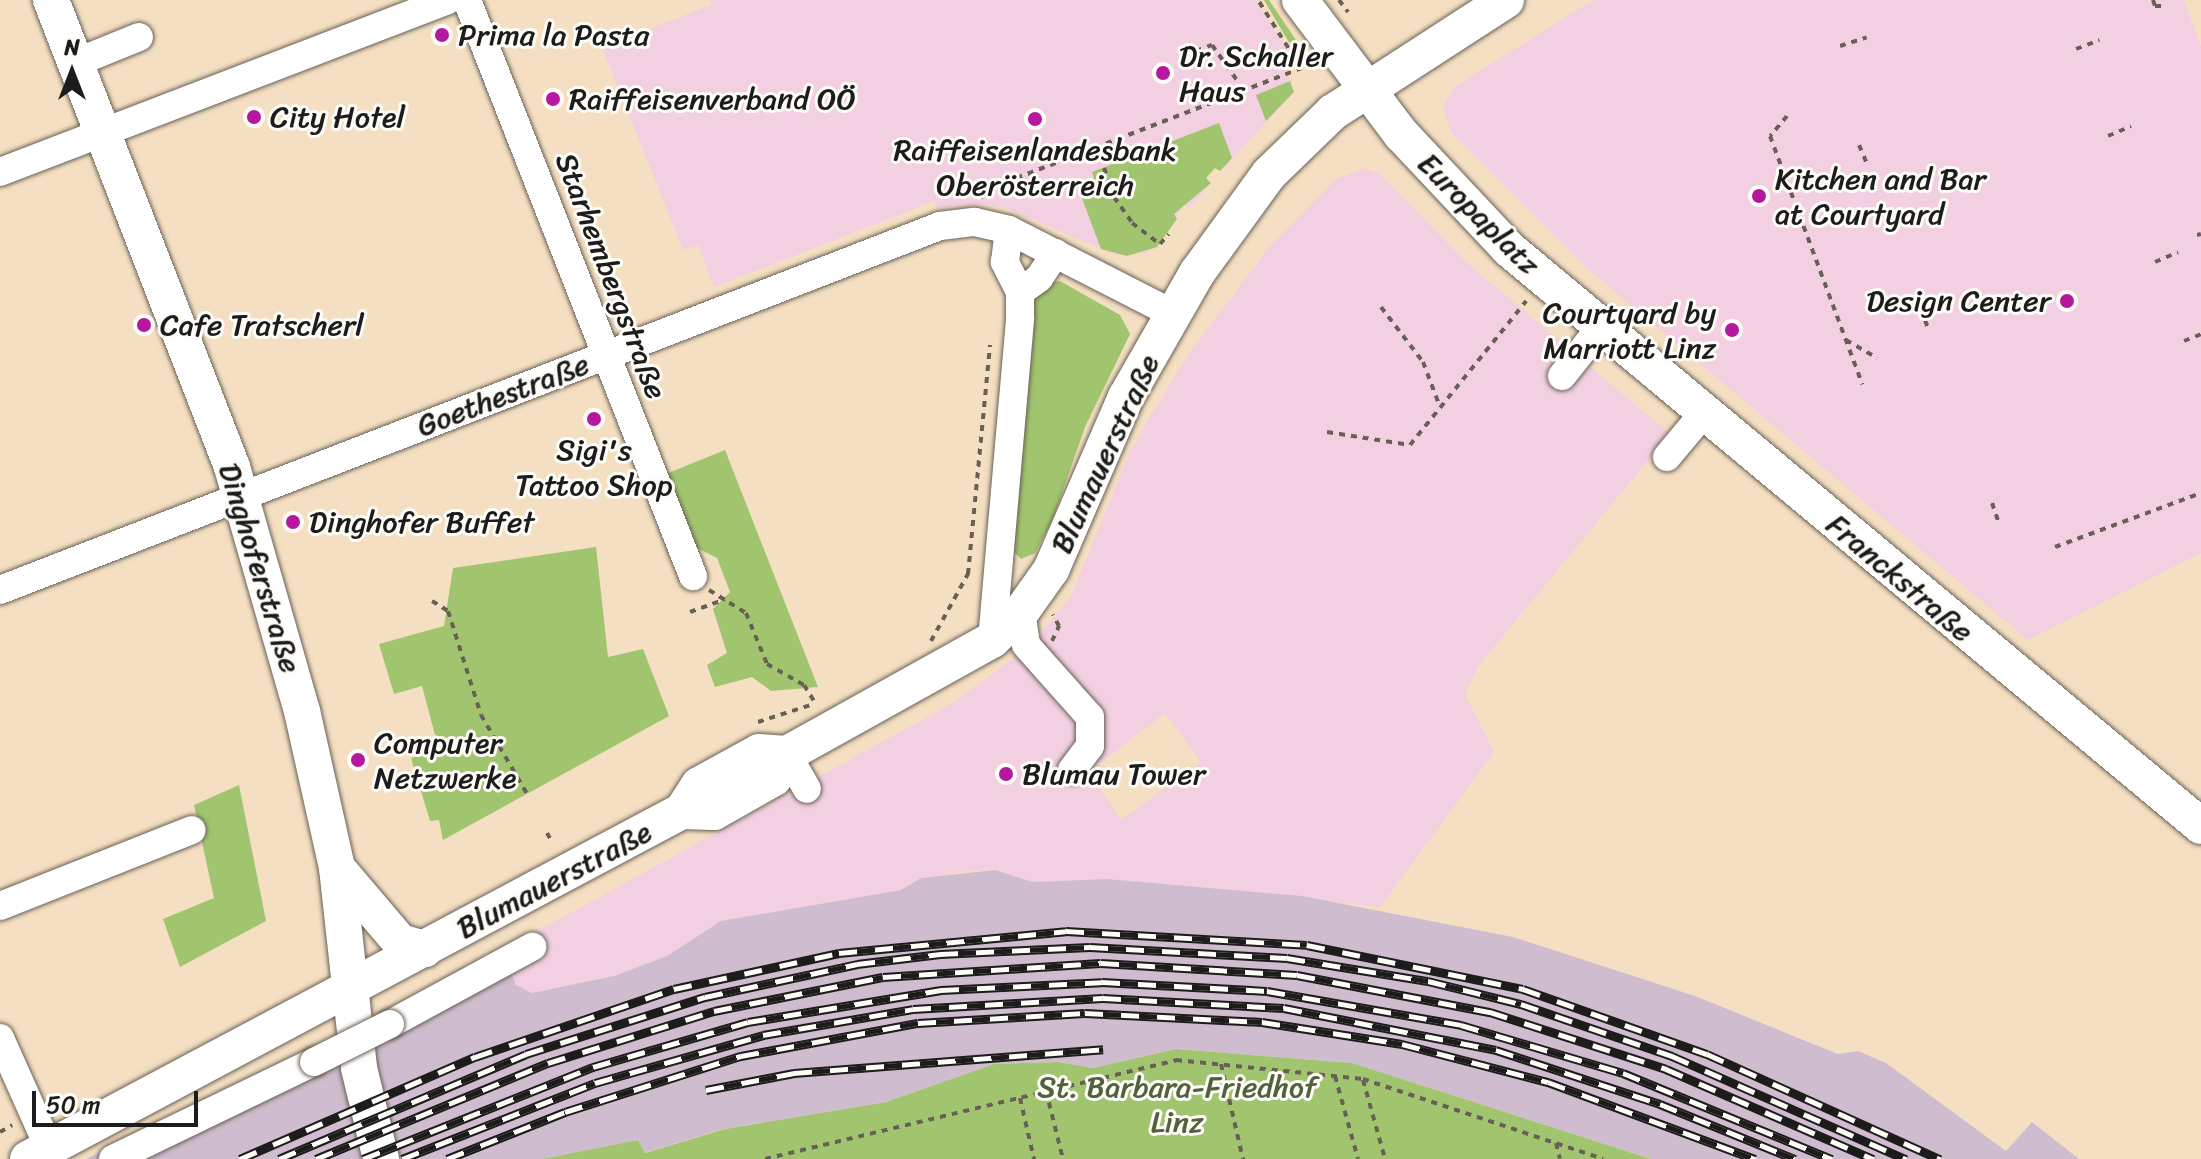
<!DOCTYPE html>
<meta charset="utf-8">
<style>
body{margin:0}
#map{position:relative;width:2201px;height:1159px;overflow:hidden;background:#f4dfc2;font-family:Sriracha,sans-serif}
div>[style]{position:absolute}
.built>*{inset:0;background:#f2cfe1}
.industrial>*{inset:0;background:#cfbdcf}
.green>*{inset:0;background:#a1c56e}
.path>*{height:4px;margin-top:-2px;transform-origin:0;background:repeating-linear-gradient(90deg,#686056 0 6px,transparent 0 12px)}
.roads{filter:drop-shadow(0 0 2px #686056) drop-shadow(0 0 2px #686056)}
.minor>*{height:28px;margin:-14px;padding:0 14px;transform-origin:14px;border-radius:14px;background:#fff}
.major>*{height:36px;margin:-18px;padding:0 18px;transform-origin:18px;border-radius:18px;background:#fff}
.rail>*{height:9px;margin-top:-4.5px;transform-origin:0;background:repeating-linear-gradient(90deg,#fdfcf7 0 18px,#1c1c1c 0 36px);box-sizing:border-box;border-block:2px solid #1c1c1c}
.bridges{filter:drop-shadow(0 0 2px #686056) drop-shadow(0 0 2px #686056)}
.minor-bridge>*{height:28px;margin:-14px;padding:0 14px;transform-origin:14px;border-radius:14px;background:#fff}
.dots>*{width:22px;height:22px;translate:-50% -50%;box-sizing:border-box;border:4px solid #fdfcf7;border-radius:50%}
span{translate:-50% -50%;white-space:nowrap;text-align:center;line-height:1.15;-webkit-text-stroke:6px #fdfcf7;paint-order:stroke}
.poi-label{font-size:30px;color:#1c1c1c}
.left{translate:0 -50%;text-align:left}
.right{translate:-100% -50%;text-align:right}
.street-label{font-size:30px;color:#1c1c1c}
.park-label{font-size:30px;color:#51603d}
.north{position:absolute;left:32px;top:32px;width:80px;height:80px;-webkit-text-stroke:6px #fdfcf7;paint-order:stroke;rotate:0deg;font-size:22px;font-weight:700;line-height:32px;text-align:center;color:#1c1c1c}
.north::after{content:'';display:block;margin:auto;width:28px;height:36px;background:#1c1c1c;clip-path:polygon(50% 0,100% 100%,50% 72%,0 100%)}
.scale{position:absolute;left:32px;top:1091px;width:166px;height:36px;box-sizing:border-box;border:4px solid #1c1c1c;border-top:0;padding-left:10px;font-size:24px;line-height:28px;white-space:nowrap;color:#1c1c1c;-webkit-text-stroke:6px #fdfcf7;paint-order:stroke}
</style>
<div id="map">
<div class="built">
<i style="clip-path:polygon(710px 0,1255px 0,1295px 61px,1285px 66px,1294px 92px,1221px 171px,1215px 168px,1206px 179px,1211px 183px,1189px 208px,1184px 205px,1157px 247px,1145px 253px,1116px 255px,1006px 208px,979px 204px,937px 208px,934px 201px,714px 287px,698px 245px,683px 250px,602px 47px,711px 5px)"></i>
<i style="clip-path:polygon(1593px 0,2184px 0,2201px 47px,2201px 553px,2028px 640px,1590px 271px,1450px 131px,1443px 105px,1454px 87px)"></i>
<i style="clip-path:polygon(evenodd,1365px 168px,1380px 174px,1466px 262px,1670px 434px,1479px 665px,1465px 694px,1494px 752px,1380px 907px,1107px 879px,1033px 882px,995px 870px,971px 871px,921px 878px,901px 890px,721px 921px,667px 956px,614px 976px,532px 993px,516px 985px,503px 950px,953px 703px,1033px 644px,1071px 596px,1131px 449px,1187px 356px,1271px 245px,1336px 179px,1365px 168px,1165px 713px,1201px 762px,1121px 820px,1089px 772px,1165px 713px)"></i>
</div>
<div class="industrial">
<i style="clip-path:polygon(995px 870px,1033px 882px,1107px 879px,1302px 896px,1513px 937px,1695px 996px,1838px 1054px,1858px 1051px,1886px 1063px,2006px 1151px,2032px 1122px,2079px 1159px,1651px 1159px,1352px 1063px,1176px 1049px,1093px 1068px,1058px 1062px,994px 1064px,886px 1102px,724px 1129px,644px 1153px,638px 1140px,542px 1159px,86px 1159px,322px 1047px,503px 950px,516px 985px,532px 993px,614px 976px,667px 956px,721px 921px,901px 890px,921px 878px)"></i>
</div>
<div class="green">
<i style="clip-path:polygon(1264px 0,1269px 0,1302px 49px,1296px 54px)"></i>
<i style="clip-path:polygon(1290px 81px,1294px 92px,1266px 121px,1256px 95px)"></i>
<i style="clip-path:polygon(1219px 123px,1232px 158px,1220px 171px,1215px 168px,1206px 178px,1211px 183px,1174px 214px,1177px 219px,1157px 247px,1127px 256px,1101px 249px,1077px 185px,1094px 178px,1092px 172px)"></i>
<i style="clip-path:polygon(1060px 281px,1120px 315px,1130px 334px,1085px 427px,1053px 519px,1035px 553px,1021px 559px,1014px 552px,1033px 299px,1049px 283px)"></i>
<i style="clip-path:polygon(725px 450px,818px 687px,771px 691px,752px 677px,715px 687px,707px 665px,727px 653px,713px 609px,730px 592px,717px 558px,689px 544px,661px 476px)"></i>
<i style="clip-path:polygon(596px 547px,608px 657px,643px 649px,669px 716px,443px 840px,439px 820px,430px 821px,411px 758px,439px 750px,422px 686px,394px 694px,379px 644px,444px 626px,453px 568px)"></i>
<i style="clip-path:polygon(239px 785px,266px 921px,180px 967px,163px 919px,214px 898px,194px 805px)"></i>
<i style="clip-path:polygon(1176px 1049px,1352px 1063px,1651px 1159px,542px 1159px,638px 1140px,645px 1153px,725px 1129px,886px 1102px,994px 1064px,1058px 1062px,1093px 1068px)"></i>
</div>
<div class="path">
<i style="left:1339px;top:0;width:15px;rotate:53deg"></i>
<i style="left:2153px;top:0;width:6px;rotate:72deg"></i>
<i style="left:2155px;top:6px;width:10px"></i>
<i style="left:1840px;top:46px;width:28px;rotate:-18deg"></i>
<i style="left:2076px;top:49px;width:25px;rotate:-21deg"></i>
<i style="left:1196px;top:51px;width:17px;rotate:-21deg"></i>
<i style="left:1212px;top:45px;width:47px;rotate:54.6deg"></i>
<i style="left:1787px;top:116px;width:26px;rotate:130deg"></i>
<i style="left:1770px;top:136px;width:265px;rotate:69.6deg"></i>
<i style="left:2108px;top:136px;width:25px;rotate:-23deg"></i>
<i style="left:1859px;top:145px;width:21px;rotate:67deg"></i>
<i style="left:1104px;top:168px;width:31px;rotate:71deg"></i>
<i style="left:1114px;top:197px;width:32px;rotate:55deg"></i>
<i style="left:1132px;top:223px;width:35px;rotate:37deg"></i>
<i style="left:1160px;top:244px;width:13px;rotate:-48deg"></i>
<i style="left:981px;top:199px;width:8px;rotate:-76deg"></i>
<i style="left:983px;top:191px;width:341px;rotate:-21.1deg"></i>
<i style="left:1301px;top:68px;width:80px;rotate:-122.3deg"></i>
<i style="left:2197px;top:235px;width:4px;rotate:-14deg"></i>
<i style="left:2155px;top:262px;width:25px;rotate:-23deg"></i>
<i style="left:1381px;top:307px;width:69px;rotate:52.6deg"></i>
<i style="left:1423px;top:362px;width:48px;rotate:69.3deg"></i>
<i style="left:1921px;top:309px;width:20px;rotate:70deg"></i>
<i style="left:1846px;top:340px;width:36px;rotate:30deg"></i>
<i style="left:2184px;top:341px;width:18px;rotate:-22deg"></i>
<i style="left:1327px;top:432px;width:84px;rotate:8.9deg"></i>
<i style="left:1410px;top:445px;width:185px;rotate:-51.1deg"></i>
<i style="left:1992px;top:503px;width:21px;rotate:71deg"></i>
<i style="left:2055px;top:547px;width:156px;rotate:-20.3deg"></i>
<i style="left:709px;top:590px;width:44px;rotate:31.9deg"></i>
<i style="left:746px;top:613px;width:55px;rotate:67.6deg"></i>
<i style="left:767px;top:664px;width:43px;rotate:29.6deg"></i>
<i style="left:804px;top:685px;width:22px;rotate:58deg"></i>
<i style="left:432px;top:601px;width:19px;rotate:32deg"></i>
<i style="left:448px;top:611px;width:109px;rotate:72.4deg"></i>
<i style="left:481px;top:715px;width:95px;rotate:59.7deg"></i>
<i style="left:690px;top:612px;width:37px;rotate:-20deg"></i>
<i style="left:931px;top:641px;width:77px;rotate:-61.1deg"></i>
<i style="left:968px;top:574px;width:230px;rotate:-84.5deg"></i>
<i style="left:1052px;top:641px;width:17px;rotate:-65deg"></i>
<i style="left:1059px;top:626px;width:13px;rotate:-119deg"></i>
<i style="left:758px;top:722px;width:59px;rotate:-17.8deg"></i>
<i style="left:547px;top:833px;width:8px;rotate:60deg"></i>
<i style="left:1221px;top:1064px;width:98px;rotate:77deg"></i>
<i style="left:1335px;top:1076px;width:86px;rotate:74.5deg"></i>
<i style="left:1363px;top:1080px;width:82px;rotate:74.4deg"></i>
<i style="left:1046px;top:1091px;width:70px;rotate:76deg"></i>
<i style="left:1020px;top:1098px;width:63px;rotate:77.1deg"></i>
<i style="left:0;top:1132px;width:14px;rotate:-30deg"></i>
<i style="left:1556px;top:1143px;width:16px;rotate:76deg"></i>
<i style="left:765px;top:1159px;width:423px;rotate:-13.5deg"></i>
<i style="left:1176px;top:1060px;width:188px;rotate:5.8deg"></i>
<i style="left:1363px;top:1079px;width:253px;rotate:18.4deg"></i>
</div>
<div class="roads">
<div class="minor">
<i style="left:467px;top:0;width:619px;rotate:68.58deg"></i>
<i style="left:75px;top:63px;width:69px;rotate:-22.1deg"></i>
<i style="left:0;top:172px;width:479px;rotate:-21deg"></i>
<i style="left:1020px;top:292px;width:24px;rotate:-36deg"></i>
<i style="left:1039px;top:278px;width:30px;rotate:-56deg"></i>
<i style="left:1562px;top:376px;width:61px;rotate:-51.6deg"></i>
<i style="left:1667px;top:457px;width:56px;rotate:-50.1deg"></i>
<i style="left:0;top:590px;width:1008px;rotate:-21.17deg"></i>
<i style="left:940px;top:226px;width:35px;rotate:-7deg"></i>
<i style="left:975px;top:222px;width:35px;rotate:13deg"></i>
<i style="left:1009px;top:230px;width:184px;rotate:27.1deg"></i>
<i style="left:1021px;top:612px;width:33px;rotate:81deg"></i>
<i style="left:1026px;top:645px;width:96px;rotate:48.4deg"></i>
<i style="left:1090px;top:717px;width:29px;rotate:90deg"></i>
<i style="left:1090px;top:746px;width:30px;rotate:127deg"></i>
<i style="left:992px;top:640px;width:324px;rotate:-85deg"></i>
<i style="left:1020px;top:317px;width:25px;rotate:-90deg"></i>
<i style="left:1020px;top:292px;width:34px;rotate:-117deg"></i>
<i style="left:1005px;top:262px;width:32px;rotate:-83deg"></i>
<i style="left:787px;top:754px;width:40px;rotate:60.3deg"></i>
<i style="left:0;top:906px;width:206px;rotate:-21.6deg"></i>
<i style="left:390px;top:1024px;width:162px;rotate:-28.5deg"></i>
<i style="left:0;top:1038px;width:120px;rotate:66deg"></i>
<i style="left:113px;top:1159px;width:223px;rotate:-25.8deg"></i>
</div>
<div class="major">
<i style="left:51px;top:0;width:501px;rotate:68.81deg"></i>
<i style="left:232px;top:467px;width:254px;rotate:74deg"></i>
<i style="left:302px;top:711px;width:161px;rotate:77.4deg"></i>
<i style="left:337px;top:868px;width:201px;rotate:83.7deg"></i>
<i style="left:359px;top:1068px;width:94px;rotate:76.4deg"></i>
<i style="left:1300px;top:0;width:168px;rotate:53deg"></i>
<i style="left:1401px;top:134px;width:158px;rotate:46.8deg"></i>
<i style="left:1509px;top:249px;width:901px;rotate:39.82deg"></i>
<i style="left:682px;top:811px;width:32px;rotate:2deg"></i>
<i style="left:714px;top:812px;width:69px;rotate:-29.5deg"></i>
<i style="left:774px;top:778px;width:27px;rotate:-62deg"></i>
<i style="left:337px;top:868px;width:97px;rotate:49.6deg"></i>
<i style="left:400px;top:942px;width:26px;rotate:16deg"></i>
<i style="left:28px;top:1159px;width:741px;rotate:-28.02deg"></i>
<i style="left:682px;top:811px;width:31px;rotate:-57deg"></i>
<i style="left:699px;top:785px;width:68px;rotate:-28.8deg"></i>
<i style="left:759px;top:752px;width:28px;rotate:4deg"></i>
<i style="left:787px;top:754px;width:235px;rotate:-29.1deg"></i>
<i style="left:992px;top:640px;width:40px;rotate:-44deg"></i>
<i style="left:1021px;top:612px;width:52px;rotate:-54.5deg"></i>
<i style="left:1051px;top:570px;width:189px;rotate:-66.6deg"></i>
<i style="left:1126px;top:397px;width:143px;rotate:-60.2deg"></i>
<i style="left:1197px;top:273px;width:122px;rotate:-54deg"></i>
<i style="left:1269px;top:174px;width:89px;rotate:-44.1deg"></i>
<i style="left:1333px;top:112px;width:206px;rotate:-32.9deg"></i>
</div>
</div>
<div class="rail">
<i style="left:706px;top:1090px;width:90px;rotate:-10.9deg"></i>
<i style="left:794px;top:1073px;width:310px;rotate:-4.4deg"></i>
<i style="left:240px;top:1159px;width:256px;rotate:-23.5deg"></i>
<i style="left:475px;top:1057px;width:210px;rotate:-18.9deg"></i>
<i style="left:674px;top:989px;width:169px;rotate:-12.3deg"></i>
<i style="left:839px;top:953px;width:228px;rotate:-5.5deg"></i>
<i style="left:1066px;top:931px;width:241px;rotate:3.3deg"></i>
<i style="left:1307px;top:945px;width:220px;rotate:11.5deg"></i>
<i style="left:1523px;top:989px;width:195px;rotate:19.5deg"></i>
<i style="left:1707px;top:1054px;width:256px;rotate:24.3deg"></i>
<i style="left:279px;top:1159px;width:268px;rotate:-23deg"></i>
<i style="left:526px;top:1054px;width:188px;rotate:-17.7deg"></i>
<i style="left:705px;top:997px;width:156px;rotate:-12.2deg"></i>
<i style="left:857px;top:964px;width:84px;rotate:-6.9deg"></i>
<i style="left:940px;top:954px;width:150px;rotate:-2.7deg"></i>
<i style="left:1090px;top:947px;width:197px;rotate:3.2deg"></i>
<i style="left:1287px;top:958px;width:143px;rotate:9.3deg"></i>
<i style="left:1428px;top:981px;width:96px;rotate:13.9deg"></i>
<i style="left:1521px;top:1004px;width:160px;rotate:19deg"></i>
<i style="left:1672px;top:1056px;width:256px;rotate:23.8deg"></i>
<i style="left:316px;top:1159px;width:251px;rotate:-22.5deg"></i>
<i style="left:548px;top:1063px;width:174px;rotate:-17.4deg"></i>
<i style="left:714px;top:1011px;width:172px;rotate:-11.4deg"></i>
<i style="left:883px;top:977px;width:218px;rotate:-3.7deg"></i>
<i style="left:1101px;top:963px;width:196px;rotate:3.5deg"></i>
<i style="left:1297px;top:975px;width:197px;rotate:10.9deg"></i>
<i style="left:1490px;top:1012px;width:185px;rotate:17.9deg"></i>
<i style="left:1666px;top:1069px;width:226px;rotate:23.5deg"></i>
<i style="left:363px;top:1159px;width:248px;rotate:-21.8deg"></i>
<i style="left:593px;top:1067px;width:161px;rotate:-16.2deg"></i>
<i style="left:748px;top:1022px;width:196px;rotate:-9.4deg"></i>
<i style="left:941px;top:990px;width:161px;rotate:-2.8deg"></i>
<i style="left:1102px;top:982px;width:165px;rotate:3.1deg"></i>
<i style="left:1267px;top:991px;width:197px;rotate:9.9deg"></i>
<i style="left:1461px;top:1025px;width:169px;rotate:16.5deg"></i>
<i style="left:1623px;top:1073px;width:226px;rotate:22.4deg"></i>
<i style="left:402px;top:1159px;width:207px;rotate:-21.5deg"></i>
<i style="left:595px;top:1083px;width:175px;rotate:-15.9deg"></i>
<i style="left:763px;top:1035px;width:152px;rotate:-9.8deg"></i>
<i style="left:913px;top:1009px;width:190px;rotate:-3.3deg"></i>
<i style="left:1103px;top:998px;width:181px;rotate:3.2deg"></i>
<i style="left:1284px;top:1008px;width:216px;rotate:11.2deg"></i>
<i style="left:1496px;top:1050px;width:173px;rotate:18.2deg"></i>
<i style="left:1660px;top:1104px;width:146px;rotate:22.2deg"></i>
<i style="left:447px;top:1159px;width:127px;rotate:-21.7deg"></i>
<i style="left:565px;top:1112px;width:185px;rotate:-17.7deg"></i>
<i style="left:741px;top:1056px;width:180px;rotate:-10.6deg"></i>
<i style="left:918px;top:1023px;width:167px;rotate:-3.4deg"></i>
<i style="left:1085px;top:1013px;width:177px;rotate:2.9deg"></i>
<i style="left:1262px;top:1022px;width:142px;rotate:8.9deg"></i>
<i style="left:1402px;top:1044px;width:151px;rotate:14.6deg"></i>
<i style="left:1548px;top:1082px;width:221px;rotate:20.4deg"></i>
</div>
<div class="bridges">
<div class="minor-bridge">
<i style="left:314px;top:1062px;width:85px;rotate:-26.6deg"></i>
</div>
</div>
<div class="dots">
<i style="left:442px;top:35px;background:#b5179e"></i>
<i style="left:1163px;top:73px;background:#b5179e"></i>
<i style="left:553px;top:99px;background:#b5179e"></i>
<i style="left:254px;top:117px;background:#b5179e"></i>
<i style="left:1035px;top:119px;background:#b5179e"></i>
<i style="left:1759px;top:196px;background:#b5179e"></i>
<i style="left:2067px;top:301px;background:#b5179e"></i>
<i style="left:144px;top:325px;background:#b5179e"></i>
<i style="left:1732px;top:330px;background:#b5179e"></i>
<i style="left:594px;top:419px;background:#b5179e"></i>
<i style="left:293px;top:522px;background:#b5179e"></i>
<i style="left:358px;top:760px;background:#b5179e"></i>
<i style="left:1006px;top:774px;background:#b5179e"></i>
</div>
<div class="poi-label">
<span class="left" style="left:458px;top:35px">Prima la Pasta</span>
<span class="left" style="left:1179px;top:73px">Dr. Schaller<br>Haus</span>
<span class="left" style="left:569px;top:99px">Raiffeisenverband OÖ</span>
<span class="left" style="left:270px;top:117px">City Hotel</span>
<span style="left:1035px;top:167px">Raiffeisenlandesbank<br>Oberösterreich</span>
<span class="left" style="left:1775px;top:196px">Kitchen and Bar<br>at Courtyard</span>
<span class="right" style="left:2051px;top:301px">Design Center</span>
<span class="right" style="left:1716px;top:330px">Courtyard by<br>Marriott Linz</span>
<span class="left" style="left:160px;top:325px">Cafe Tratscherl</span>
<span style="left:594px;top:467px">Sigi's<br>Tattoo Shop</span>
<span class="left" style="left:309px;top:522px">Dinghofer Buffet</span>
<span class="left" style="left:374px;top:760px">Computer<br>Netzwerke</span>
<span class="left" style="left:1022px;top:774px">Blumau Tower</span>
</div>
<div class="street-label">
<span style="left:1479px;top:214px;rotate:45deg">Europaplatz</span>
<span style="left:611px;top:276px;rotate:69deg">Starhembergstraße</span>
<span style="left:503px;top:395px;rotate:-21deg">Goethestraße</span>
<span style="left:1105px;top:454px;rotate:-65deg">Blumauerstraße</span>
<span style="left:260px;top:568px;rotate:73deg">Dinghoferstraße</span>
<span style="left:1900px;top:578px;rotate:40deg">Franckstraße</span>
<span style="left:554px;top:880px;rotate:-28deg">Blumauerstraße</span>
</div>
<div class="park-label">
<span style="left:1177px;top:1104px">St. Barbara-Friedhof<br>Linz</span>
</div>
<div class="north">N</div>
<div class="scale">50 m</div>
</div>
